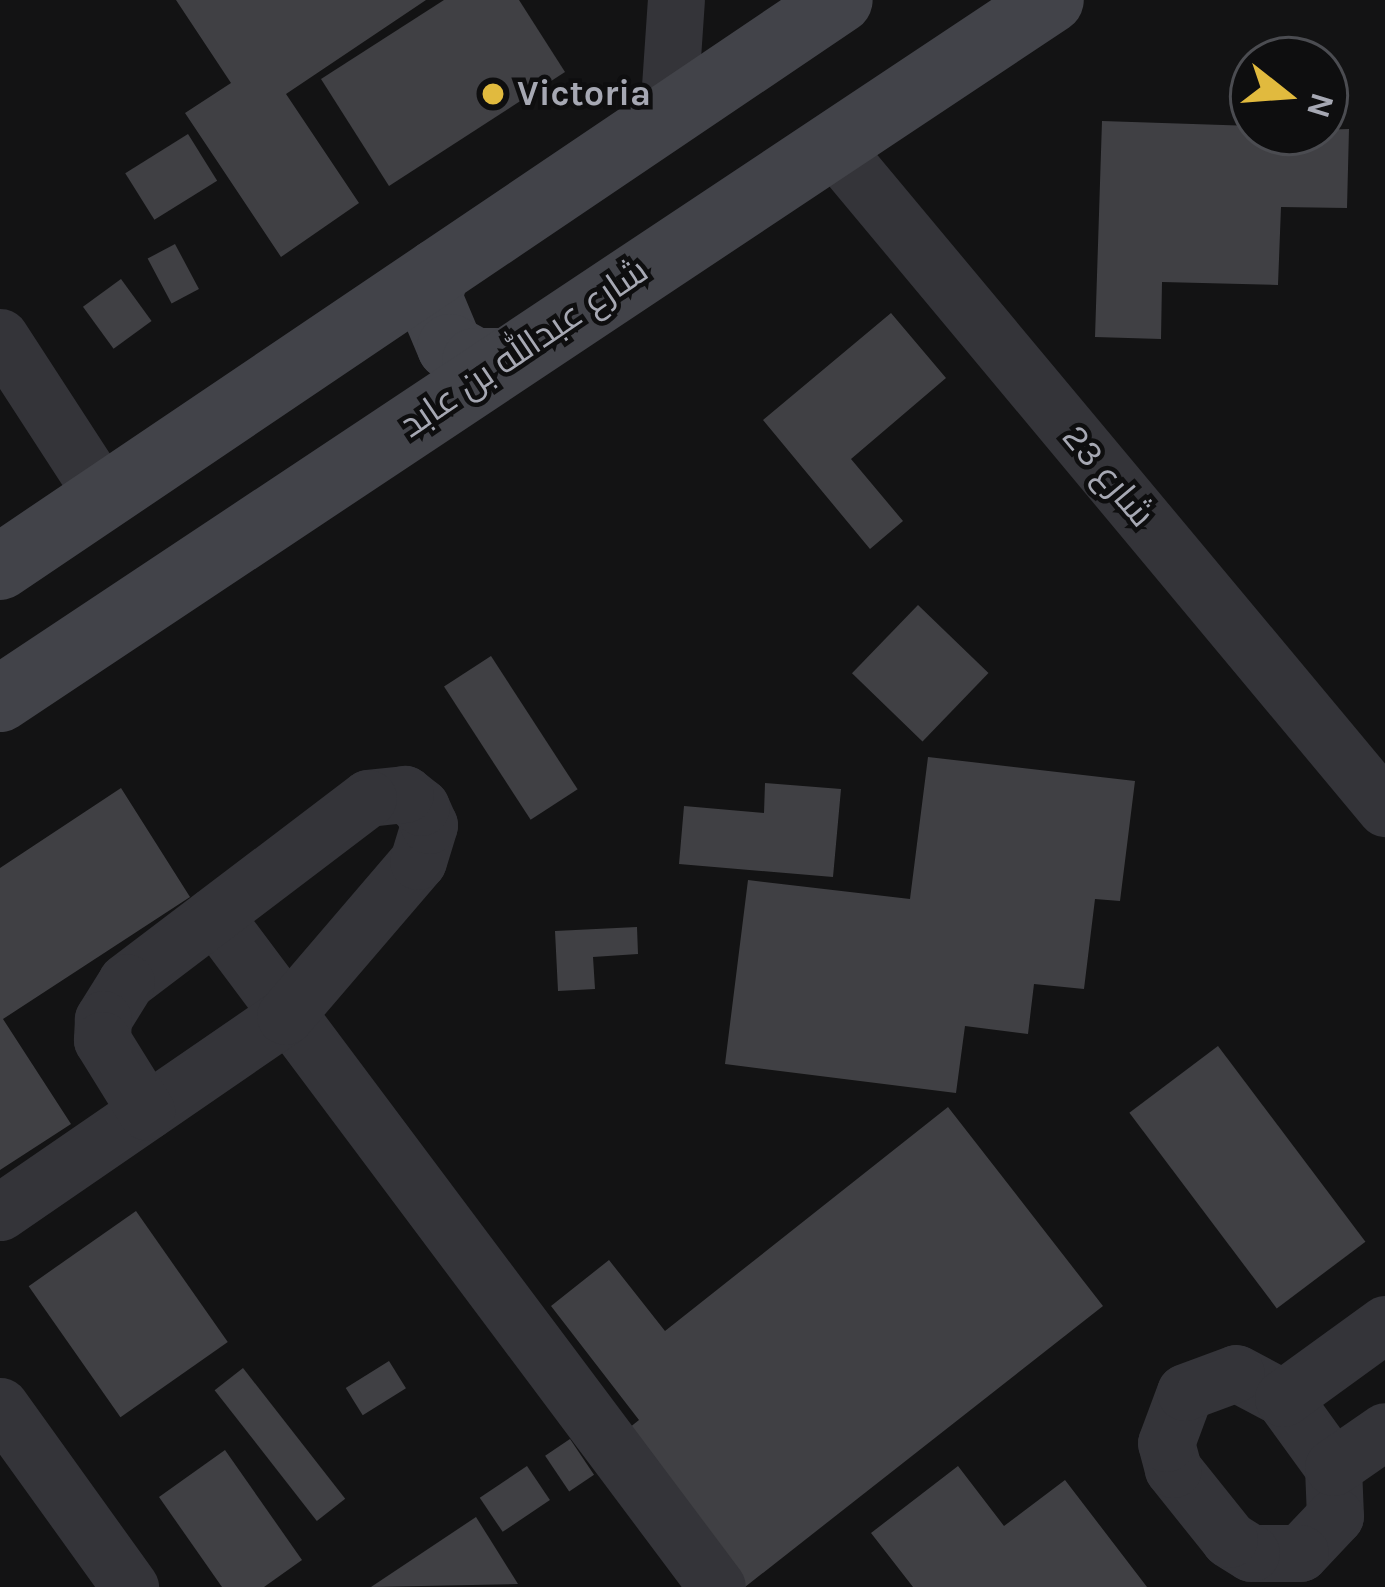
<!DOCTYPE html>
<meta charset="utf-8">
<style>
body{margin:0}
#map{position:relative;width:1385px;height:1587px;overflow:hidden;background:#131314;font-family:Karla,Cairo,sans-serif}
div>[style]{position:absolute}
.building>*{inset:0;background:#404044;transform-origin:0 0}
.street>*{height:57px;margin:-28.5px;padding:0 28.5px;transform-origin:28.5px;border-radius:28.5px;background:#343439}
.secondary>*{height:66px;margin:-33px;padding:0 33px;transform-origin:33px;border-radius:33px;background:#424349}
.dots>*{width:33px;height:33px;translate:-50% -50%;box-sizing:border-box;border:6px solid #0e0e0f;border-radius:50%}
span{translate:-50% -50%;white-space:nowrap;text-align:center;line-height:1.15;-webkit-text-stroke:9px #0e0e0f;paint-order:stroke}
.poi-label{font-size:36px;color:#a6a8b3;font-weight:700}
.left{translate:0 -50%;text-align:left}
.street-label{font-size:36px;color:#a6a8b3}
.north{position:absolute;left:1229px;top:36px;width:120px;height:120px;box-sizing:border-box;background:#0e0e0f;border:3px solid #4b4c51;border-radius:50%;rotate:107deg;font-size:33px;font-weight:700;line-height:48px;text-align:center;color:#a6a8b3}
.north::after{content:'';display:block;margin:auto;width:42px;height:54px;background:#e1ba3e;clip-path:polygon(50% 0,100% 100%,50% 72%,0 100%)}
</style>
<div id="map">
<div class="building">
<i style="clip-path:polygon(176px 0,426px 0,286px 94px,359px 203px,281px 257px,185px 113px,231px 83px)"></i>
<i style="clip-path:polygon(444px 0,519px 0,565px 72px,389px 186px,321px 79px)"></i>
<i style="clip-path:polygon(1102px 121px,1253px 126px,1253px 132px,1349px 129px,1347px 208px,1281px 207px,1278px 285px,1162px 282px,1161px 339px,1095px 337px)"></i>
<i style="left:188px;top:134px;width:55px;height:74px;rotate:58deg"></i>
<i style="left:175px;top:244px;width:51px;height:31px;rotate:62deg"></i>
<i style="left:121px;top:279px;width:52px;height:47px;rotate:54deg"></i>
<i style="clip-path:polygon(891px 313px,946px 378px,851px 459px,903px 521px,870px 549px,763px 420px)"></i>
<i style="left:918px;top:605px;width:98px;height:95px;rotate:44deg"></i>
<i style="left:491px;top:656px;width:159px;height:56px;rotate:57deg"></i>
<i style="clip-path:polygon(928px 757px,1135px 781px,1120px 901px,1095px 899px,1084px 989px,1034px 984px,1028px 1034px,965px 1026px,956px 1093px,725px 1064px,748px 880px,910px 899px)"></i>
<i style="clip-path:polygon(765px 783px,841px 789px,833px 877px,679px 864px,684px 806px,764px 813px)"></i>
<i style="clip-path:polygon(121px 788px,190px 897px,3px 1019px,71px 1124px,0 1170px,0 868px)"></i>
<i style="clip-path:polygon(637px 927px,638px 954px,593px 957px,595px 989px,558px 991px,555px 931px)"></i>
<i style="left:1218px;top:1046px;width:245px;height:111px;rotate:53deg"></i>
<i style="clip-path:polygon(948px 1107px,1103px 1306px,745px 1587px,614px 1440px,639px 1420px,551px 1306px,609px 1260px,665px 1331px)"></i>
<i style="left:136px;top:1211px;width:160px;height:131px;rotate:55deg"></i>
<i style="left:389px;top:1361px;width:32px;height:51px;rotate:58deg"></i>
<i style="left:243px;top:1368px;width:166px;height:36px;rotate:52deg"></i>
<i style="left:570px;top:1439px;width:43px;height:30px;rotate:56deg"></i>
<i style="clip-path:polygon(225px 1450px,302px 1560px,264px 1587px,222px 1587px,159px 1497px)"></i>
<i style="left:527px;top:1466px;width:41px;height:57px;rotate:56deg"></i>
<i style="clip-path:polygon(958px 1466px,1004px 1526px,1065px 1480px,1147px 1587px,913px 1587px,871px 1533px)"></i>
<i style="clip-path:polygon(476px 1517px,518px 1584px,371px 1587px)"></i>
</div>
<div class="street">
<i style="left:668px;top:116px;width:116px;rotate:-86.1deg"></i>
<i style="left:831px;top:144px;width:865px;rotate:50.16deg"></i>
<i style="left:0;top:337px;width:191px;rotate:57deg"></i>
<i style="left:214px;top:915px;width:839px;rotate:53.18deg"></i>
<i style="left:0;top:1212px;width:346px;rotate:-34.5deg"></i>
<i style="left:285px;top:1016px;width:204px;rotate:-49.4deg"></i>
<i style="left:418px;top:861px;width:38px;rotate:-73deg"></i>
<i style="left:429px;top:825px;width:20px;rotate:-114deg"></i>
<i style="left:421px;top:807px;width:21px;rotate:-141deg"></i>
<i style="left:405px;top:794px;width:37px;rotate:174deg"></i>
<i style="left:368px;top:798px;width:304px;rotate:142.8deg"></i>
<i style="left:126px;top:982px;width:44px;rotate:121.9deg"></i>
<i style="left:103px;top:1019px;width:21px;rotate:93deg"></i>
<i style="left:102px;top:1040px;width:84px;rotate:58.2deg"></i>
<i style="left:1236px;top:1373px;width:53px;rotate:28deg"></i>
<i style="left:1283px;top:1398px;width:85px;rotate:54.1deg"></i>
<i style="left:1333px;top:1467px;width:49px;rotate:87.7deg"></i>
<i style="left:1335px;top:1516px;width:51px;rotate:133.4deg"></i>
<i style="left:1300px;top:1553px;width:49px;rotate:180deg"></i>
<i style="left:1251px;top:1553px;width:26px;rotate:-148deg"></i>
<i style="left:1229px;top:1539px;width:90px;rotate:-128.7deg"></i>
<i style="left:1173px;top:1469px;width:27px;rotate:-105deg"></i>
<i style="left:1166px;top:1443px;width:54px;rotate:-69.6deg"></i>
<i style="left:1185px;top:1392px;width:54px;rotate:-20.4deg"></i>
<i style="left:1283px;top:1398px;width:126px;rotate:-36deg"></i>
<i style="left:0;top:1406px;width:223px;rotate:54.3deg"></i>
<i style="left:1333px;top:1467px;width:63px;rotate:-34.7deg"></i>
</div>
<div class="secondary">
<i style="left:437px;top:272px;width:26px;rotate:108deg"></i>
<i style="left:429px;top:297px;width:54px;rotate:67.2deg"></i>
<i style="left:450px;top:347px;width:29px;rotate:29deg"></i>
<i style="left:475px;top:361px;width:28px"></i>
<i style="left:0;top:567px;width:1013px;rotate:-34.02deg"></i>
<i style="left:0;top:699px;width:1262px;rotate:-33.63deg"></i>
</div>
<div class="dots">
<i style="left:493px;top:94px;background:#e1ba3e"></i>
</div>
<div class="poi-label">
<span class="left" style="left:517px;top:94px">Victoria</span>
</div>
<div class="street-label">
<span style="left:524px;top:348px;rotate:-34deg">شارع عبدالله بن عابد</span>
<span style="left:1108px;top:476px;rotate:50deg">شارع 23</span>
</div>
<div class="north">N</div>
</div>
